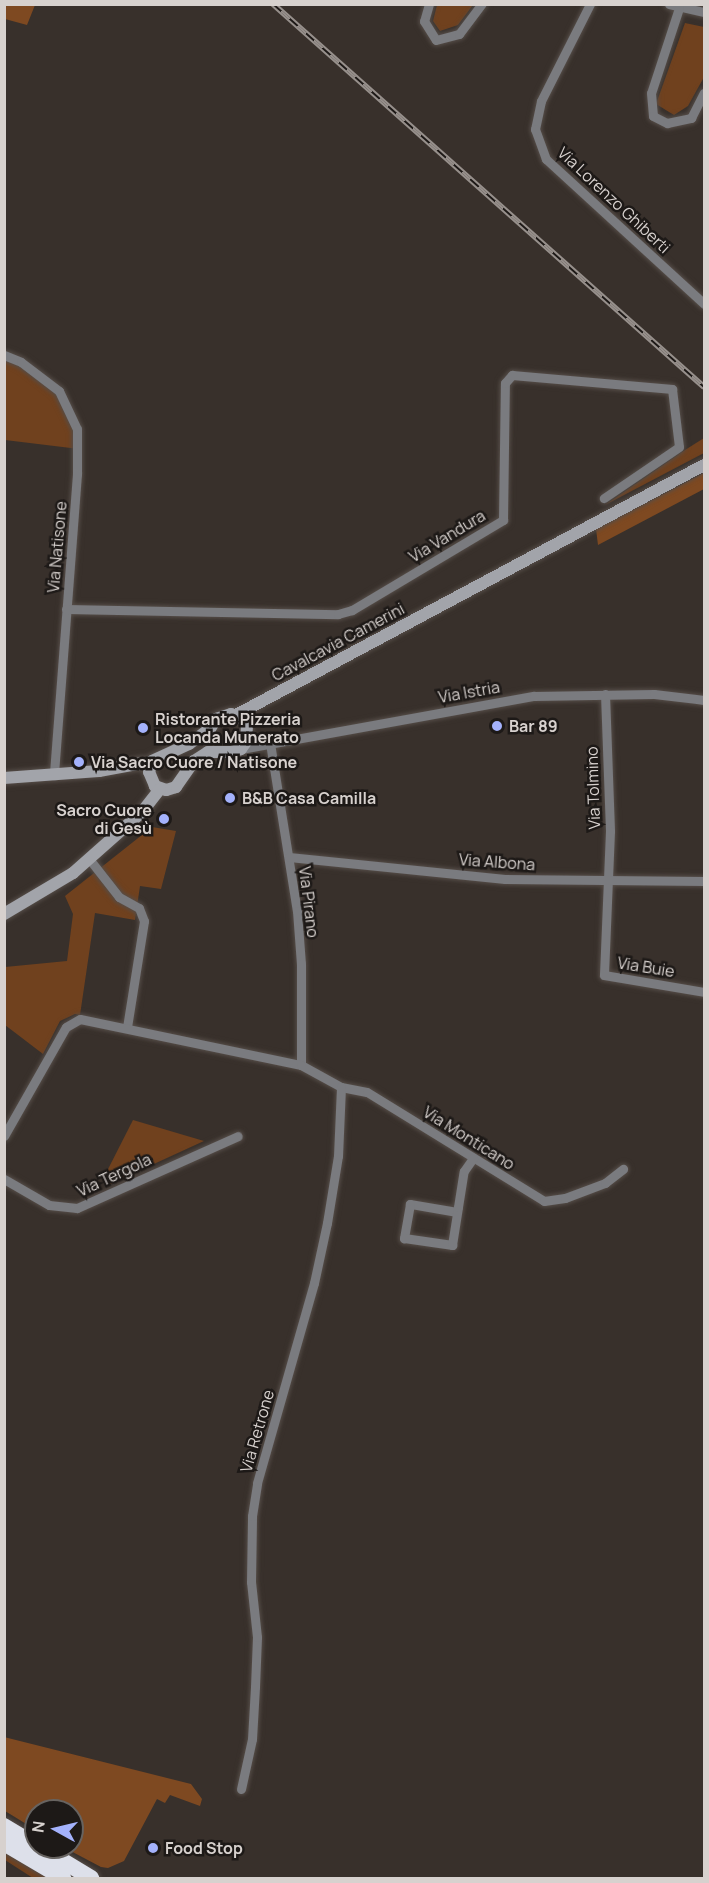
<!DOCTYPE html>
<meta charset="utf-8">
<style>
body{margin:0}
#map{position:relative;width:709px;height:1883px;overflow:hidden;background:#38302b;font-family:Manrope,sans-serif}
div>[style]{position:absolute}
.green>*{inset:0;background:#70411e}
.forest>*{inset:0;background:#7e4921}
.roads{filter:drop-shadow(0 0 2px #554d48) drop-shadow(0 0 2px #554d48)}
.street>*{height:9px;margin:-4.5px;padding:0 4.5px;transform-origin:4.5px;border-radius:4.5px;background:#7a7b7f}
.secondary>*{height:12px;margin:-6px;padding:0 6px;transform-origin:6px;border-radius:6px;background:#a2a4aa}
.highway>*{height:16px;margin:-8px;padding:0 8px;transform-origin:8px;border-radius:8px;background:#dde0ea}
.rail>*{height:6px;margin-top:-3px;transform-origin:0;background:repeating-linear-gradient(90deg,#1d1917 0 11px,#97908c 0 22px);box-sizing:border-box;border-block:2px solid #97908c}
.dots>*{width:16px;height:16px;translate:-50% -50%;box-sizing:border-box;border:3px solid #1d1917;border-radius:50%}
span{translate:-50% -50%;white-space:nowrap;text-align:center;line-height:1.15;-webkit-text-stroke:5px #1d1917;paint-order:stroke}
.street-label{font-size:16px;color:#d7d1ce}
.poi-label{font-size:16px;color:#d7d1ce;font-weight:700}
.left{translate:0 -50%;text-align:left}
.right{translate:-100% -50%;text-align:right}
.frame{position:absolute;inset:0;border:6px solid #d7d1ce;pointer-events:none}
.north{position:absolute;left:24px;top:1799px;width:60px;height:60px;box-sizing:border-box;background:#1d1917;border:2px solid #676360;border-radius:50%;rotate:278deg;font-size:16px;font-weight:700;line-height:24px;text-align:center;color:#d7d1ce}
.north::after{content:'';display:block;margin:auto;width:21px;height:27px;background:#a4b2fc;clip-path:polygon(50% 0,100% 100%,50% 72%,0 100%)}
</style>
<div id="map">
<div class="green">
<i style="clip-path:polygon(437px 5px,437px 4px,473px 5px,458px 25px,440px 31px,433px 21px)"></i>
<i style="clip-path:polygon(685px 23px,704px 27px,704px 77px,688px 106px,674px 115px,656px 104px)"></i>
<i style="clip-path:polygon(4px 357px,20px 365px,57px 393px,75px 430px,79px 449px,5px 440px)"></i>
<i style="clip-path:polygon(704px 438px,704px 453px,605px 505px,685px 450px)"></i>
<i style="clip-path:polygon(152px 827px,176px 831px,161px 889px,140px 886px,135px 920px,95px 913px,80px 1015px,75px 1014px,60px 1021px,43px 1054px,5px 1025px,5px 967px,67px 961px,73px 914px,65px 896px)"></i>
<i style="clip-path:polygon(133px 1120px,204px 1141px,106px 1186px,103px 1179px)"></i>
<i style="clip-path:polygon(4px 1852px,48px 1878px,33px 1878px,5px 1860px)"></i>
</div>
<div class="forest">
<i style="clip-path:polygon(4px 5px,35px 5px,27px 25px,5px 19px)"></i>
<i style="clip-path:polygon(704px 473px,704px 489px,598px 545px,596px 529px)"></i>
<i style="clip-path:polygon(4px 1737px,191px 1784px,202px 1799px,200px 1806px,170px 1795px,165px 1803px,157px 1799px,124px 1861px,108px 1868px,101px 1867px,63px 1847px,72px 1847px,72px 1811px,36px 1811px,36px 1830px,5px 1811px)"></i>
</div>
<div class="roads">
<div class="street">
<i style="left:429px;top:4px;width:18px;rotate:106deg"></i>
<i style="left:424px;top:21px;width:22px;rotate:58deg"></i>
<i style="left:436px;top:40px;width:24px;rotate:-15deg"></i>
<i style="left:459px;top:34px;width:38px;rotate:-53deg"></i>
<i style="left:590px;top:4px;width:109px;rotate:116.8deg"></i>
<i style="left:541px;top:101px;width:29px;rotate:102deg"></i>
<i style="left:535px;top:129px;width:32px;rotate:70deg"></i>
<i style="left:546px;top:159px;width:214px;rotate:42.5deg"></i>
<i style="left:669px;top:4px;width:36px;rotate:13deg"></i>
<i style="left:679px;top:8px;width:89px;rotate:108.2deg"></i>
<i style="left:651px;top:93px;width:23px;rotate:85deg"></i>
<i style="left:653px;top:116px;width:16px;rotate:27deg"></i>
<i style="left:667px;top:123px;width:25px;rotate:-12deg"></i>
<i style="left:691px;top:118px;width:28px;rotate:-63deg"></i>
<i style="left:4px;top:355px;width:18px;rotate:22deg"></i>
<i style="left:21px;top:362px;width:48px;rotate:37.3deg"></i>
<i style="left:59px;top:391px;width:42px;rotate:64.7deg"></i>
<i style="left:77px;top:429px;width:45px;rotate:90deg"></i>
<i style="left:77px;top:474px;width:302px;rotate:94.4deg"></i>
<i style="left:66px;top:609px;width:272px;rotate:1.1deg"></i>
<i style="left:338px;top:614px;width:15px;rotate:-16deg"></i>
<i style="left:352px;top:610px;width:176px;rotate:-30.8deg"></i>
<i style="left:503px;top:520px;width:137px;rotate:-89.2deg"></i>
<i style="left:505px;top:383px;width:11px;rotate:-49deg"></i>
<i style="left:512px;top:375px;width:161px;rotate:5deg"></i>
<i style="left:672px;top:389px;width:58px;rotate:83.1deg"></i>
<i style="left:679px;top:447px;width:91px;rotate:145.8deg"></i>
<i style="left:605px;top:694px;width:137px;rotate:87.9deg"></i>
<i style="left:610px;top:831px;width:144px;rotate:92.4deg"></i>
<i style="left:604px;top:975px;width:101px;rotate:9.6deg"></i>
<i style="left:270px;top:743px;width:170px;rotate:80.9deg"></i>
<i style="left:297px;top:911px;width:53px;rotate:85.7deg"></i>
<i style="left:301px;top:964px;width:101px;rotate:90deg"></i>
<i style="left:241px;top:749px;width:298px;rotate:-10.3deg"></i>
<i style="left:534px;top:696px;width:120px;rotate:-1deg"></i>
<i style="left:654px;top:694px;width:50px;rotate:6.8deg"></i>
<i style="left:289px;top:857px;width:217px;rotate:5.8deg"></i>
<i style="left:505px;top:879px;width:199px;rotate:0.6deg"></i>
<i style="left:90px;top:860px;width:47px;rotate:51.9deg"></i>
<i style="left:119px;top:897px;width:23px;rotate:29deg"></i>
<i style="left:139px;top:908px;width:14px;rotate:69deg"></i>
<i style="left:144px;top:921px;width:107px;rotate:99.1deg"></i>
<i style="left:4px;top:1136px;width:125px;rotate:-60.4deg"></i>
<i style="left:66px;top:1027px;width:16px;rotate:-30deg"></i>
<i style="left:80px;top:1019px;width:226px;rotate:11.8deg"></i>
<i style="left:301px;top:1065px;width:46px;rotate:28.8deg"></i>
<i style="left:341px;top:1087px;width:26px;rotate:11deg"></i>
<i style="left:367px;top:1092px;width:208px;rotate:31.6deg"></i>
<i style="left:544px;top:1201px;width:21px;rotate:-8deg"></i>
<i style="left:565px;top:1198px;width:43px;rotate:-20.6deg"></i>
<i style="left:605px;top:1183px;width:23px;rotate:-38deg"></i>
<i style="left:4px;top:1179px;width:52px;rotate:30deg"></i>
<i style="left:49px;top:1205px;width:28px;rotate:6deg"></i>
<i style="left:77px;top:1208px;width:176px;rotate:-24.1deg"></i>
<i style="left:457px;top:1212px;width:48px;rotate:-170.3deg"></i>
<i style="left:410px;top:1204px;width:35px;rotate:100deg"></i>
<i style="left:404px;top:1238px;width:49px;rotate:8.3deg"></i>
<i style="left:452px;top:1245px;width:38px;rotate:-81deg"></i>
<i style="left:458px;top:1207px;width:36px;rotate:-81deg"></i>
<i style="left:464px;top:1171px;width:16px;rotate:-55deg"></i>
<i style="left:241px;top:1789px;width:51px;rotate:-77.6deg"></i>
<i style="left:252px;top:1739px;width:52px;rotate:-86.7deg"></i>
<i style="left:255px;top:1687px;width:50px;rotate:-87.7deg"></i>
<i style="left:257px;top:1637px;width:55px;rotate:-96.2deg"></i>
<i style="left:251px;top:1582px;width:66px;rotate:-89.1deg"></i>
<i style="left:252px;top:1516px;width:33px;rotate:-81deg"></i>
<i style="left:257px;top:1483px;width:208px;rotate:-74.1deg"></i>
<i style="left:314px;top:1283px;width:61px;rotate:-77.8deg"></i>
<i style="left:327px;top:1223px;width:68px;rotate:-80.7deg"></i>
<i style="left:338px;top:1156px;width:69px;rotate:-87.5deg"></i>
</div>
<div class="secondary">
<i style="left:231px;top:714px;width:13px;rotate:23deg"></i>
<i style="left:243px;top:719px;width:8px;rotate:60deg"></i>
<i style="left:247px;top:726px;width:16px;rotate:94deg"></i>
<i style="left:246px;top:742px;width:9px;rotate:126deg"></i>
<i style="left:241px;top:749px;width:10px;rotate:163deg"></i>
<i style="left:231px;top:752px;width:23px;rotate:180deg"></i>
<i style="left:208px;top:752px;width:17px;rotate:147deg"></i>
<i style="left:194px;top:761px;width:32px;rotate:125deg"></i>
<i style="left:176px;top:787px;width:10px;rotate:163deg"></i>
<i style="left:166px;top:790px;width:12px;rotate:-160deg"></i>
<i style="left:155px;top:786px;width:15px;rotate:-113deg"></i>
<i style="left:149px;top:772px;width:11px;rotate:-75deg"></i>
<i style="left:152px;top:761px;width:41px;rotate:-24.7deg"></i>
<i style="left:189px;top:744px;width:26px;rotate:-36deg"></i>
<i style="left:210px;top:729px;width:12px;rotate:-59deg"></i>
<i style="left:216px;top:719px;width:16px;rotate:-18deg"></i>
<i style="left:236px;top:715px;width:531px;rotate:-28.11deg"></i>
<i style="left:4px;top:778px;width:95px;rotate:-4.2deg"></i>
<i style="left:99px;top:771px;width:44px;rotate:-10.5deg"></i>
<i style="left:142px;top:763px;width:8px;rotate:23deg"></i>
<i style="left:4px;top:914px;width:80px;rotate:-30.7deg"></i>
<i style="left:73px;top:873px;width:92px;rotate:-41.5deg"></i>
<i style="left:142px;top:812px;width:29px;rotate:-52deg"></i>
</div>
<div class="highway">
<i style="left:4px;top:1826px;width:37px;rotate:31deg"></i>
<i style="left:4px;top:1843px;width:69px;rotate:30.7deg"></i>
<i style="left:40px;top:1847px;width:60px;rotate:31.3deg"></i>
</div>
</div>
<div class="rail">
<i style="left:273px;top:4px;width:577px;rotate:41.63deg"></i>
</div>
<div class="dots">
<i style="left:497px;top:726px;background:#a4b2fc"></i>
<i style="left:143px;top:728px;background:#a4b2fc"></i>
<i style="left:79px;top:762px;background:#a4b2fc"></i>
<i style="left:230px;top:798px;background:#a4b2fc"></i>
<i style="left:164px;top:819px;background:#a4b2fc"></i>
<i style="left:153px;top:1848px;background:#a4b2fc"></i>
</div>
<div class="street-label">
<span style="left:614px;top:200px;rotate:43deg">Via Lorenzo Ghiberti</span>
<span style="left:447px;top:536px;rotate:-31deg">Via Vandura</span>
<span style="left:57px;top:547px;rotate:-85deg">Via Natisone</span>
<span style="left:338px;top:642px;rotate:-28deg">Cavalcavia Camerini</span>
<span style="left:469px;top:692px;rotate:-10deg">Via Istria</span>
<span style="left:593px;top:788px;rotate:-92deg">Via Tolmino</span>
<span style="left:497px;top:862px;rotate:4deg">Via Albona</span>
<span style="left:309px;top:902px;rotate:83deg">Via Pirano</span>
<span style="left:646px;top:967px;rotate:9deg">Via Buie</span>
<span style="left:469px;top:1138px;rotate:32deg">Via Monticano</span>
<span style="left:114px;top:1175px;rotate:-25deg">Via Tergola</span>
<span style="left:257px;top:1431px;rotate:-74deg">Via Retrone</span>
</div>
<div class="poi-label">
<span class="left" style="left:155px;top:728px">Ristorante Pizzeria<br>Locanda Munerato</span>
<span class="left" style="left:509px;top:726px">Bar 89</span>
<span class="left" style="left:91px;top:762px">Via Sacro Cuore / Natisone</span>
<span class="left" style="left:242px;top:798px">B&amp;B Casa Camilla</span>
<span class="right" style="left:152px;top:819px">Sacro Cuore<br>di Gesù</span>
<span class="left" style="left:165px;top:1848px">Food Stop</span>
</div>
<div class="frame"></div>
<div class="north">N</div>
</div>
